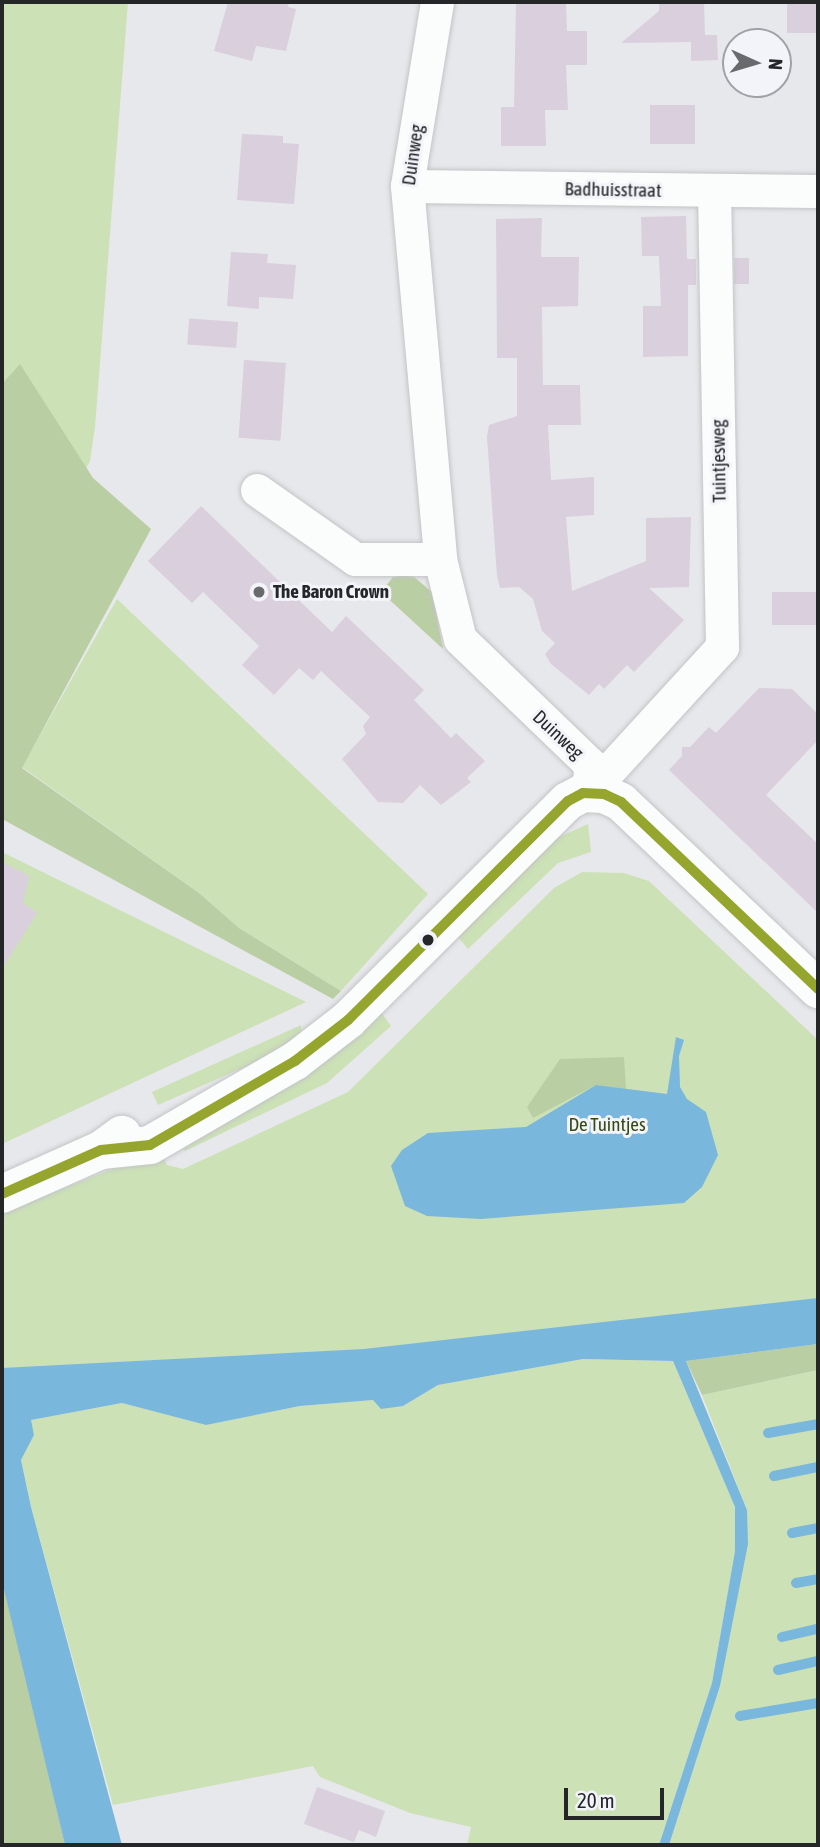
<!DOCTYPE html>
<style>
body{margin:0}
#map{position:relative;width:820px;height:1847px;overflow:hidden;background:#e7e8eb;font-family:"Asap Condensed",sans-serif}
div>[style]{position:absolute}
.green>*{inset:0;background:#cce1b6}
.forest>*{inset:0;background:#bacea4}
.water>*{inset:0;background:#7ab7dc}
.stream>*{height:10px;margin:-5px;padding:0 5px;transform-origin:5px;border-radius:5px;background:#7ab7dc}
.building>*{inset:0;background:#dacfdd;transform-origin:0 0}
.roads{filter:drop-shadow(0 0 2px #c3c4c6) drop-shadow(0 0 2px #c3c4c6)}
.minor>*{height:33px;margin:-16.5px;padding:0 16.5px;transform-origin:16.5px;border-radius:16.5px;background:#fbfcfc}
.tertiary>*{height:38px;margin:-19px;padding:0 19px;transform-origin:19px;border-radius:19px;background:#fbfcfc}
.bus-1>*{height:10px;margin:-5px;padding:0 5px;transform-origin:5px;border-radius:5px;background:#95a52e}
.dots>*{width:19px;height:19px;translate:-50% -50%;box-sizing:border-box;border:4px solid #f3f4fa;border-radius:50%}
span{translate:-50% -50%;white-space:nowrap;text-align:center;line-height:1.15;-webkit-text-stroke:6px #f3f4fa;paint-order:stroke}
.street-label{font-size:19px;color:#252628}
.poi-label{font-size:19px;color:#252628;font-weight:700}
.left{translate:0 -50%;text-align:left}
.park-label{font-size:19px;color:#344a11}
.frame{position:absolute;inset:0;border:4px solid #252628;pointer-events:none}
.north{position:absolute;left:722px;top:28px;width:70px;height:70px;box-sizing:border-box;background:#f3f4fa;border:2px solid #a1a2a6;border-radius:50%;rotate:94deg;font-size:19px;font-weight:700;line-height:28px;text-align:center;color:#252628}
.north::after{content:'';display:block;margin:auto;width:24px;height:32px;background:#696a6c;clip-path:polygon(50% 0,100% 100%,50% 72%,0 100%)}
.scale{position:absolute;left:564px;top:1788px;width:100px;height:32px;box-sizing:border-box;border:4px solid #252628;border-top:0;padding-left:9px;font-size:21px;line-height:24px;white-space:nowrap;color:#252628;-webkit-text-stroke:5px #f3f4fa;paint-order:stroke}
</style>
<div id="map">
<div class="green">
<i style="clip-path:polygon(2px 2px,128px 2px,95px 427px,90px 461px,82px 476px,2px 426px)"></i>
<i style="clip-path:polygon(117px 599px,428px 894px,341px 991px,239px 928px,199px 893px,22px 767px)"></i>
<i style="clip-path:polygon(588px 824px,591px 852px,558px 863px,468px 949px,457px 936px,555px 839px)"></i>
<i style="clip-path:polygon(2px 852px,306px 1002px,2px 1144px)"></i>
<i style="clip-path:polygon(582px 872px,624px 873px,649px 881px,818px 1040px,818px 1305px,678px 1325px,2px 1379px,2px 1213px,160px 1150px,167px 1165px,183px 1169px,348px 1092px,554px 888px)"></i>
<i style="clip-path:polygon(381px 1012px,391px 1026px,327px 1083px,185px 1151px,174px 1143px)"></i>
<i style="clip-path:polygon(301px 1025px,301px 1036px,263px 1059px,158px 1105px,152px 1092px)"></i>
<i style="clip-path:polygon(583px 1359px,673px 1361px,735px 1507px,735px 1551px,712px 1683px,659px 1845px,467px 1845px,471px 1827px,410px 1813px,320px 1777px,313px 1766px,113px 1805px,31px 1507px,21px 1460px,34px 1435px,30px 1420px,122px 1403px,206px 1425px,300px 1406px,373px 1400px,403px 1406px,438px 1385px)"></i>
<i style="clip-path:polygon(818px 1370px,818px 1845px,669px 1845px,720px 1686px,747px 1510px,702px 1395px)"></i>
</div>
<div class="forest">
<i style="clip-path:polygon(20px 364px,93px 478px,151px 529px,22px 768px,199px 893px,239px 928px,341px 991px,333px 999px,2px 819px,2px 384px)"></i>
<i style="clip-path:polygon(404px 575px,414px 577px,432px 592px,443px 649px,381px 592px,393px 577px)"></i>
<i style="clip-path:polygon(624px 1057px,626px 1089px,596px 1085px,533px 1118px,527px 1107px,560px 1059px)"></i>
<i style="clip-path:polygon(818px 1344px,818px 1370px,702px 1395px,686px 1361px)"></i>
<i style="clip-path:polygon(2px 1581px,22px 1659px,65px 1845px,2px 1845px)"></i>
</div>
<div class="water">
<i style="clip-path:polygon(676px 1037px,684px 1040px,679px 1056px,680px 1087px,687px 1099px,706px 1112px,718px 1155px,702px 1187px,684px 1203px,481px 1219px,427px 1216px,405px 1206px,391px 1166px,402px 1150px,428px 1133px,526px 1127px,596px 1085px,667px 1094px)"></i>
<i style="clip-path:polygon(818px 1298px,818px 1344px,686px 1361px,747px 1510px,748px 1544px,720px 1686px,669px 1845px,659px 1845px,712px 1683px,735px 1551px,735px 1507px,673px 1361px,583px 1359px,438px 1385px,403px 1406px,381px 1409px,373px 1400px,300px 1406px,206px 1425px,122px 1403px,31px 1420px,34px 1435px,21px 1460px,31px 1507px,122px 1845px,65px 1845px,2px 1581px,2px 1368px,364px 1349px)"></i>
</div>
<div class="stream">
<i style="left:768px;top:1433px;width:51px;rotate:-10.2deg"></i>
<i style="left:774px;top:1476px;width:45px;rotate:-11.6deg"></i>
<i style="left:792px;top:1533px;width:26px;rotate:-11deg"></i>
<i style="left:796px;top:1583px;width:22px;rotate:-10deg"></i>
<i style="left:782px;top:1637px;width:37px;rotate:-13deg"></i>
<i style="left:778px;top:1670px;width:41px;rotate:-12.7deg"></i>
<i style="left:740px;top:1716px;width:79px;rotate:-9.5deg"></i>
</div>
<div class="building">
<i style="clip-path:polygon(228px 2px,289px 2px,288px 7px,296px 9px,286px 51px,256px 46px,252px 61px,214px 51px)"></i>
<i style="clip-path:polygon(516px 2px,566px 2px,567px 31px,587px 31px,587px 65px,566px 65px,568px 110px,545px 110px,546px 146px,501px 146px,501px 107px,514px 107px)"></i>
<i style="clip-path:polygon(659px 2px,704px 2px,705px 35px,717px 35px,718px 60px,691px 61px,691px 42px,621px 43px,659px 11px)"></i>
<i style="left:787px;top:2px;width:31px;height:31px"></i>
<i style="left:650px;top:105px;width:45px;height:39px"></i>
<i style="clip-path:polygon(242px 134px,283px 136px,283px 143px,299px 144px,294px 204px,237px 200px)"></i>
<i style="clip-path:polygon(686px 216px,687px 259px,696px 259px,696px 285px,688px 285px,688px 356px,643px 357px,643px 306px,661px 306px,659px 256px,642px 256px,641px 217px)"></i>
<i style="clip-path:polygon(542px 218px,541px 257px,579px 257px,578px 306px,542px 307px,543px 385px,580px 385px,581px 425px,548px 425px,551px 480px,594px 477px,594px 515px,566px 517px,572px 591px,646px 561px,646px 518px,691px 517px,689px 587px,649px 588px,684px 620px,634px 672px,627px 665px,604px 689px,599px 684px,589px 695px,551px 664px,545px 654px,555px 643px,542px 631px,533px 599px,519px 587px,500px 588px,497px 576px,487px 437px,489px 425px,517px 416px,517px 358px,497px 358px,496px 219px)"></i>
<i style="clip-path:polygon(231px 252px,268px 254px,267px 263px,296px 265px,293px 299px,259px 297px,259px 309px,227px 306px)"></i>
<i style="left:734px;top:258px;width:15px;height:26px"></i>
<i style="left:238px;top:322px;width:26px;height:49px;rotate:94deg"></i>
<i style="left:244px;top:360px;width:42px;height:78px;rotate:4deg"></i>
<i style="clip-path:polygon(201px 506px,332px 632px,346px 616px,424px 690px,414px 700px,451px 738px,456px 733px,485px 761px,467px 778px,471px 782px,441px 805px,420px 785px,403px 803px,378px 802px,342px 759px,366px 734px,363px 726px,370px 717px,321px 671px,313px 680px,299px 668px,274px 695px,242px 665px,259px 646px,203px 592px,192px 603px,148px 561px)"></i>
<i style="left:772px;top:592px;width:46px;height:33px"></i>
<i style="clip-path:polygon(759px 688px,792px 689px,818px 714px,818px 740px,766px 795px,818px 844px,818px 913px,669px 770px,682px 756px,682px 747px,690px 747px,709px 727px,716px 733px)"></i>
<i style="clip-path:polygon(2px 862px,29px 876px,23px 903px,37px 913px,2px 969px)"></i>
<i style="clip-path:polygon(317px 1787px,385px 1811px,376px 1837px,359px 1830px,354px 1842px,304px 1824px)"></i>
</div>
<div class="roads">
<div class="minor">
<i style="left:437px;top:2px;width:186px;rotate:99.3deg"></i>
<i style="left:407px;top:186px;width:374px;rotate:84.9deg"></i>
<i style="left:440px;top:559px;width:82px;rotate:76deg"></i>
<i style="left:460px;top:639px;width:180px;rotate:43.9deg"></i>
<i style="left:590px;top:764px;width:28px;rotate:92deg"></i>
<i style="left:407px;top:186px;width:411px;rotate:0.7deg"></i>
<i style="left:257px;top:490px;width:120px;rotate:35.1deg"></i>
<i style="left:355px;top:559px;width:85px"></i>
<i style="left:589px;top:792px;width:197px;rotate:-47.5deg"></i>
<i style="left:722px;top:647px;width:455px;rotate:-91deg"></i>
</div>
<div class="tertiary">
<i style="left:101px;top:1150px;width:49px;rotate:-5.8deg"></i>
<i style="left:150px;top:1145px;width:168px;rotate:-30.1deg"></i>
<i style="left:295px;top:1061px;width:67px;rotate:-37.7deg"></i>
<i style="left:348px;top:1020px;width:310px;rotate:-44.9deg"></i>
<i style="left:568px;top:801px;width:17px;rotate:-28deg"></i>
<i style="left:583px;top:793px;width:21px;rotate:3deg"></i>
<i style="left:604px;top:794px;width:19px;rotate:25deg"></i>
<i style="left:621px;top:802px;width:272px;rotate:43.5deg"></i>
<i style="left:2px;top:1194px;width:108px;rotate:-24deg"></i>
<i style="left:101px;top:1150px;width:26px;rotate:-36deg"></i>
</div>
</div>
<div class="bus-1">
<i style="left:2px;top:1194px;width:108px;rotate:-24deg"></i>
<i style="left:101px;top:1150px;width:49px;rotate:-5.8deg"></i>
<i style="left:150px;top:1145px;width:168px;rotate:-30.1deg"></i>
<i style="left:295px;top:1061px;width:67px;rotate:-37.7deg"></i>
<i style="left:348px;top:1020px;width:310px;rotate:-44.9deg"></i>
<i style="left:568px;top:801px;width:17px;rotate:-28deg"></i>
<i style="left:583px;top:793px;width:21px;rotate:3deg"></i>
<i style="left:604px;top:794px;width:19px;rotate:25deg"></i>
<i style="left:621px;top:802px;width:272px;rotate:43.5deg"></i>
</div>
<div class="dots">
<i style="left:259px;top:592px;background:#696a6c"></i>
<i style="left:428px;top:940px;background:#252628"></i>
</div>
<div class="street-label">
<span style="left:413px;top:155px;rotate:-82deg">Duinweg</span>
<span style="left:613px;top:190px;rotate:1deg">Badhuisstraat</span>
<span style="left:719px;top:461px;rotate:-91deg">Tuintjesweg</span>
<span style="left:558px;top:735px;rotate:43deg">Duinweg</span>
</div>
<div class="poi-label">
<span class="left" style="left:273px;top:592px">The Baron Crown</span>
</div>
<div class="park-label">
<span style="left:607px;top:1125px">De Tuintjes</span>
</div>
<div class="frame"></div>
<div class="north">N</div>
<div class="scale">20 m</div>
</div>
